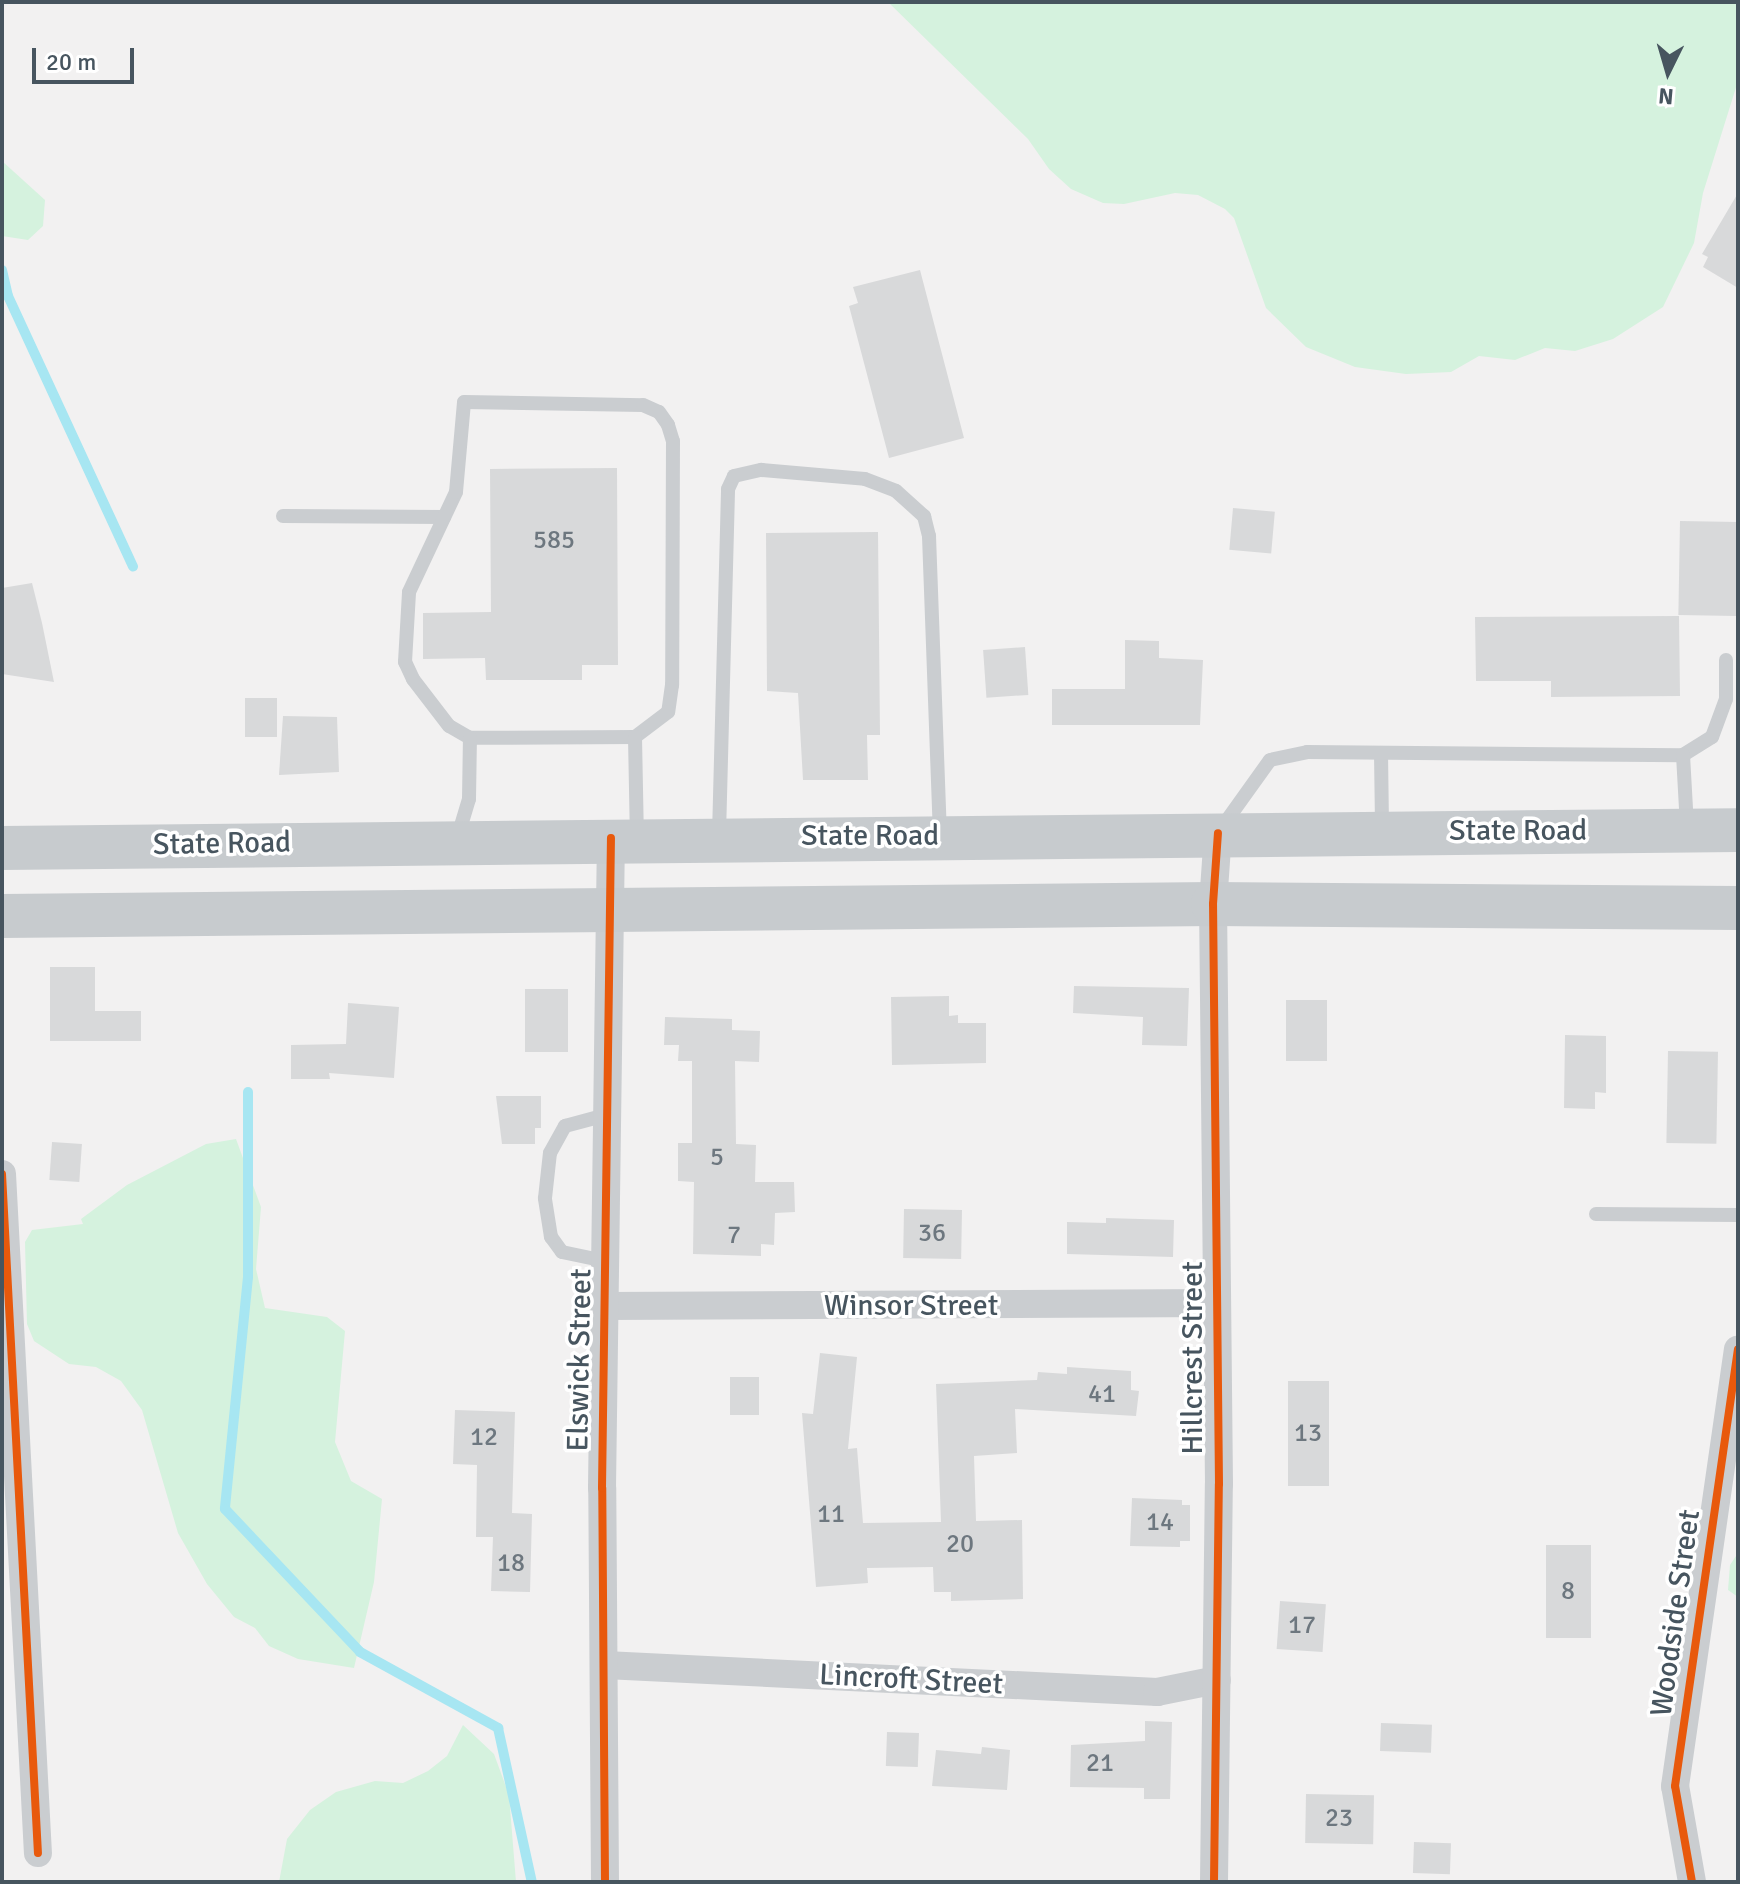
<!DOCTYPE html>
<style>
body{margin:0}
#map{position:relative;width:1740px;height:1884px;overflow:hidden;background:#f2f1f1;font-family:Signika,sans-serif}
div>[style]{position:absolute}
.green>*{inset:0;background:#d5f2de}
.stream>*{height:10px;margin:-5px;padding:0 5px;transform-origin:5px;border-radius:5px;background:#a7e6f2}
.building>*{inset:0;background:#d8d9da;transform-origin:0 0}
.service>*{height:14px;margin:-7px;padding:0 7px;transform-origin:7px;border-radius:7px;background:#cacdd0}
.minor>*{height:28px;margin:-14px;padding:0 14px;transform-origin:14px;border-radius:14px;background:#cacdd0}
.primary>*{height:44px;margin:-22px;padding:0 22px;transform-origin:22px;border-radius:22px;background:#c7cbce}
.cycleway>*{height:8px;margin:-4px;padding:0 4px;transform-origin:4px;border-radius:4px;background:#e8590c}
span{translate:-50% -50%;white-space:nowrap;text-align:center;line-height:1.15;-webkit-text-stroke:7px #fff;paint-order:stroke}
.number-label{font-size:26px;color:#6d777f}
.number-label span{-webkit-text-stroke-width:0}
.street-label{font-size:30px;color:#47555f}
.frame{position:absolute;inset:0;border:4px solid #47555f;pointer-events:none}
.north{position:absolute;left:1628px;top:32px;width:80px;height:80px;-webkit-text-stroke:6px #fff;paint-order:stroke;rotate:185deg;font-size:22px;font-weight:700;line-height:32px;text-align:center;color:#47555f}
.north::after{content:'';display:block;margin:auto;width:28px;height:36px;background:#47555f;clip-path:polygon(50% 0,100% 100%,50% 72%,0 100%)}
.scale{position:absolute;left:32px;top:48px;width:102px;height:36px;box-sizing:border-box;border:4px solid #47555f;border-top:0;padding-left:10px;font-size:24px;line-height:28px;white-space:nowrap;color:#47555f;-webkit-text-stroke:6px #fff;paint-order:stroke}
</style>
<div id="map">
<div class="green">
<i style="clip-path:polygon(888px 2px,1738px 2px,1738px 81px,1703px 193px,1694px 243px,1663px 307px,1613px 339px,1575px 351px,1545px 348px,1515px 360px,1479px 356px,1451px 372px,1406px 374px,1355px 367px,1306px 347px,1266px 308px,1234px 218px,1225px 209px,1198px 195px,1175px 193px,1124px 204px,1103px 203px,1071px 189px,1049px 169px,1028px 139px)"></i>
<i style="clip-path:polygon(2px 161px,45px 200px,43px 226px,28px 240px,2px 236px)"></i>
<i style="clip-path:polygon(236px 1139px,261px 1207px,256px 1269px,265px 1308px,327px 1317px,345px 1331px,335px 1442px,351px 1481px,382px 1499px,374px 1582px,354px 1668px,298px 1659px,269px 1646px,255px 1628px,234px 1617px,207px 1584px,178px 1533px,142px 1410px,121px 1381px,96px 1367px,69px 1364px,34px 1341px,27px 1324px,25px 1242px,32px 1230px,83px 1224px,81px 1219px,127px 1185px,206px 1144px)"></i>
<i style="clip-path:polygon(1738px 1553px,1738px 1597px,1728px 1590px,1730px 1565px)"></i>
<i style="clip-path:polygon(463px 1725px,494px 1754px,509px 1795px,516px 1882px,279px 1882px,287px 1839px,310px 1810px,336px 1792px,375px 1781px,403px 1783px,428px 1771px,447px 1756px)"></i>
</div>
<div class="stream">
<i style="left:2px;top:270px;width:27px;rotate:77deg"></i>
<i style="left:8px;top:296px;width:298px;rotate:65.2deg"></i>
<i style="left:248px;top:1092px;width:185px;rotate:90deg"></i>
<i style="left:248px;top:1277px;width:233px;rotate:95.7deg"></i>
<i style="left:225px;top:1509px;width:197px;rotate:46.6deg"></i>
<i style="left:360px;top:1652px;width:158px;rotate:28.8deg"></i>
<i style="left:498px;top:1728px;width:158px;rotate:77.6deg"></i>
</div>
<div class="building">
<i style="clip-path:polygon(1738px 193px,1738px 288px,1703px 267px,1708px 257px,1702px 254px)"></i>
<i style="clip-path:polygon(920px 270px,964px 438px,889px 458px,849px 306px,858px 303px,853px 287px)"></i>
<i style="clip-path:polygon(617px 468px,618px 665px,582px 665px,582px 680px,486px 680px,485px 658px,423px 659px,423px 613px,491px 612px,490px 469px)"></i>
<i style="left:1233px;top:508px;width:42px;height:42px;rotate:5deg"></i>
<i style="left:1680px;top:521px;width:58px;height:94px;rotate:1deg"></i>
<i style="clip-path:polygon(878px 532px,880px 735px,867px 735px,868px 780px,803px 780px,798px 693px,767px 691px,766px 533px)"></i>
<i style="clip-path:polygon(32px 583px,42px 623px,54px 682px,2px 674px,2px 588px)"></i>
<i style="clip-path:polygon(1679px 616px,1680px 696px,1551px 697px,1551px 681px,1476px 681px,1475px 617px)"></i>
<i style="clip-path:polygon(1125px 640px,1159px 641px,1159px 658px,1203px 660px,1200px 725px,1052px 725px,1052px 689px,1125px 689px)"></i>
<i style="left:1025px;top:647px;width:48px;height:42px;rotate:86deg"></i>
<i style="left:245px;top:698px;width:32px;height:39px"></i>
<i style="clip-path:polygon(283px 716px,337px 717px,339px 772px,279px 775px)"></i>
<i style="clip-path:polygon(50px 967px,95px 967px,95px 1011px,141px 1011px,141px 1041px,50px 1041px)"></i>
<i style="clip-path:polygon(1074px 986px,1189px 988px,1187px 1046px,1142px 1045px,1143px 1017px,1073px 1013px)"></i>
<i style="left:525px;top:989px;width:43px;height:63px"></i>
<i style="clip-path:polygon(949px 996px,949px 1016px,958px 1015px,958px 1023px,986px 1023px,986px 1063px,892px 1065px,891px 997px)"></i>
<i style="left:1286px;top:1000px;width:41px;height:61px"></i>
<i style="clip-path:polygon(348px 1003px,399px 1007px,394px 1078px,329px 1073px,330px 1079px,291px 1079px,291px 1045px,346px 1044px)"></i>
<i style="clip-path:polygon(665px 1017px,732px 1019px,732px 1030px,760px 1031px,759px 1062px,735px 1061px,736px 1144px,756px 1145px,755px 1182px,794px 1182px,795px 1212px,775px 1213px,774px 1245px,761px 1244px,761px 1256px,693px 1254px,694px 1182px,678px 1181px,678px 1143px,692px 1143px,692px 1061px,678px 1061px,679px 1045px,664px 1045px)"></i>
<i style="clip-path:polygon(1565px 1035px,1606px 1036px,1606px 1093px,1595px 1092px,1595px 1109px,1564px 1108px)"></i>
<i style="left:1668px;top:1051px;width:50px;height:92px;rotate:1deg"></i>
<i style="clip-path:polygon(496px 1096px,541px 1096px,541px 1128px,535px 1128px,535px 1144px,502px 1144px)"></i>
<i style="left:52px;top:1142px;width:30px;height:38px;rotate:4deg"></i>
<i style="left:904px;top:1209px;width:58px;height:49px;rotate:1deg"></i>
<i style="clip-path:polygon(1106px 1218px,1174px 1220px,1173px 1257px,1067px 1254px,1067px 1222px,1106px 1223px)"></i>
<i style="clip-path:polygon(820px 1353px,857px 1357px,848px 1449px,857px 1448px,863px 1523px,941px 1522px,936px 1384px,1037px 1380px,1038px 1372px,1067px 1374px,1067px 1367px,1131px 1371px,1131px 1390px,1139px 1391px,1136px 1416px,1015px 1409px,1017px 1453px,974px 1456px,976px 1521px,1022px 1520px,1023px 1599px,951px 1601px,951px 1592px,934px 1592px,933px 1567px,867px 1568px,868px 1583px,816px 1587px,802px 1413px,813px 1414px)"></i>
<i style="left:730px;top:1377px;width:29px;height:38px"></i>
<i style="left:1288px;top:1381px;width:41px;height:105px"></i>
<i style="clip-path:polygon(455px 1410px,515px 1412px,512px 1513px,532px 1514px,530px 1592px,491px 1591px,493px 1537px,476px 1537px,477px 1465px,453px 1464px)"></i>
<i style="clip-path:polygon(1132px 1498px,1182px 1500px,1182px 1505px,1190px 1505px,1190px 1541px,1180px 1541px,1180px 1547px,1130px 1546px)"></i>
<i style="left:1546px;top:1545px;width:45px;height:93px"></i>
<i style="left:1280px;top:1601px;width:46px;height:48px;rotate:4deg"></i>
<i style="clip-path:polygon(1145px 1721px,1172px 1722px,1170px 1799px,1144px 1799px,1144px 1788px,1070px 1787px,1071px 1745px,1145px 1741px)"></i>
<i style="left:1381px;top:1723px;width:51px;height:28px;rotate:2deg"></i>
<i style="left:887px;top:1732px;width:32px;height:34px;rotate:2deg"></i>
<i style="clip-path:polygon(982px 1747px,1010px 1750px,1007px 1790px,932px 1786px,936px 1750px,981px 1754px)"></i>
<i style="left:1306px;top:1794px;width:68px;height:49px;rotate:1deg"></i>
<i style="left:1414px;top:1842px;width:37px;height:31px;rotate:2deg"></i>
</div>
<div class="service">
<i style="left:283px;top:516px;width:161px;rotate:0.4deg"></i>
<i style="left:635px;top:737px;width:165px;rotate:179.7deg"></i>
<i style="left:470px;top:738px;width:24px;rotate:-150deg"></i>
<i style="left:449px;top:726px;width:59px;rotate:-127.5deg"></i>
<i style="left:413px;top:679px;width:19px;rotate:-115deg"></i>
<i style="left:405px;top:662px;width:70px;rotate:-86.7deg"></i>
<i style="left:409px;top:592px;width:110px;rotate:-64.8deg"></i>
<i style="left:456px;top:492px;width:90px;rotate:-84.9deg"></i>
<i style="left:464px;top:402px;width:179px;rotate:1deg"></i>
<i style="left:643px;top:405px;width:17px;rotate:24deg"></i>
<i style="left:659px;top:412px;width:16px;rotate:55deg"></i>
<i style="left:668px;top:425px;width:17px;rotate:73deg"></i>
<i style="left:673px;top:441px;width:244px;rotate:90.2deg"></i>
<i style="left:672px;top:685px;width:27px;rotate:98deg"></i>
<i style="left:668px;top:712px;width:41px;rotate:142.9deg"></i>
<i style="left:635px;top:737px;width:101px;rotate:88.9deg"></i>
<i style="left:1381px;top:753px;width:75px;rotate:89.2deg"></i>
<i style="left:1683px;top:755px;width:34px;rotate:-32deg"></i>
<i style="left:1712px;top:737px;width:40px;rotate:-69.8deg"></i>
<i style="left:1726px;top:699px;width:39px;rotate:-90deg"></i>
<i style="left:1222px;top:827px;width:82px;rotate:-54.4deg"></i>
<i style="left:1270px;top:760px;width:38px;rotate:-12deg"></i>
<i style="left:1307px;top:752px;width:376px;rotate:0.5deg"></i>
<i style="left:1683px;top:755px;width:71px;rotate:86.8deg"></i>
<i style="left:719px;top:835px;width:346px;rotate:-88.5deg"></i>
<i style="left:728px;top:489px;width:14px;rotate:-65deg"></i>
<i style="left:734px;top:476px;width:28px;rotate:-13deg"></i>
<i style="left:761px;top:470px;width:104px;rotate:4.9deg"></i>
<i style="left:865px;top:479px;width:33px;rotate:21deg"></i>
<i style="left:896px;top:491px;width:38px;rotate:42deg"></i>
<i style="left:924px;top:516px;width:21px;rotate:76deg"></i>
<i style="left:929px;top:536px;width:299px;rotate:87.9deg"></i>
<i style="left:457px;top:839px;width:42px;rotate:-73.3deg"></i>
<i style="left:469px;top:799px;width:61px;rotate:-89.1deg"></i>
<i style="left:1596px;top:1214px;width:142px;rotate:0.4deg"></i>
<i style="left:605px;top:1261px;width:44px;rotate:-168.2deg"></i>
<i style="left:562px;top:1252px;width:19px;rotate:-126deg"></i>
<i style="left:551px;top:1237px;width:39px;rotate:-99deg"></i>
<i style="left:545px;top:1198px;width:45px;rotate:-83.7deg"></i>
<i style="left:550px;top:1153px;width:31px;rotate:-61deg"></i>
<i style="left:565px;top:1126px;width:42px;rotate:-15deg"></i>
</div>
<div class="minor">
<i style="left:2px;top:1174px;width:680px;rotate:86.97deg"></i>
<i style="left:605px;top:1306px;width:612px;rotate:-0.28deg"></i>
<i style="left:605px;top:1665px;width:553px;rotate:2.8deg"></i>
<i style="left:1157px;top:1692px;width:61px;rotate:-11.3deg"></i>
<i style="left:605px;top:1882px;width:394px;rotate:-90.4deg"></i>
<i style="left:602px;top:1488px;width:650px;rotate:-89.21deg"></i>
<i style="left:1214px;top:1882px;width:398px;rotate:-89.3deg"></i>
<i style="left:1219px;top:1484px;width:580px;rotate:-90.59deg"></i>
<i style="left:1213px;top:904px;width:71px;rotate:-86deg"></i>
<i style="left:1692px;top:1882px;width:97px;rotate:-100deg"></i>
<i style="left:1675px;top:1786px;width:441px;rotate:-81.8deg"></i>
</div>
<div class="primary">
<i style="left:2px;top:848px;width:1736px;rotate:-0.59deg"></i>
<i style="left:2px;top:916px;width:1211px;rotate:-0.57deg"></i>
<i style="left:1213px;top:904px;width:525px;rotate:0.44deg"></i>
</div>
<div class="cycleway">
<i style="left:2px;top:1174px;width:680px;rotate:86.97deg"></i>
<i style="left:605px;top:1882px;width:394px;rotate:-90.4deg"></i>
<i style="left:602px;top:1488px;width:650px;rotate:-89.21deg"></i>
<i style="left:1214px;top:1882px;width:398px;rotate:-89.3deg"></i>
<i style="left:1219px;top:1484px;width:580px;rotate:-90.59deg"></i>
<i style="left:1213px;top:904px;width:71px;rotate:-86deg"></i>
<i style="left:1692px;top:1882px;width:97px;rotate:-100deg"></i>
<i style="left:1675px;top:1786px;width:441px;rotate:-81.8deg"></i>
</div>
<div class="number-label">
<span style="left:554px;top:541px">585</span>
<span style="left:717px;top:1158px">5</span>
<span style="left:932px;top:1234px">36</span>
<span style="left:734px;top:1236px">7</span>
<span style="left:1102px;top:1395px">41</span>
<span style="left:1308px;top:1434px">13</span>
<span style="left:484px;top:1438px">12</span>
<span style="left:831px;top:1515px">11</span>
<span style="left:1160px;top:1523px">14</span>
<span style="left:960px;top:1545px">20</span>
<span style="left:511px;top:1564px">18</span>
<span style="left:1568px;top:1592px">8</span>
<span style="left:1302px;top:1626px">17</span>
<span style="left:1100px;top:1764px">21</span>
<span style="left:1339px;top:1819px">23</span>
</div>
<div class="street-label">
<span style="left:1518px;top:831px">State Road</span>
<span style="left:870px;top:836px">State Road</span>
<span style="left:222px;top:844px;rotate:-1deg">State Road</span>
<span style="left:911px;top:1306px">Winsor Street</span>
<span style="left:1193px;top:1358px;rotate:-90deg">Hillcrest Street</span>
<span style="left:580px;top:1360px;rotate:-89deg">Elswick Street</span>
<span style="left:1676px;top:1613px;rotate:-82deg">Woodside Street</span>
<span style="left:911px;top:1680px;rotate:3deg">Lincroft Street</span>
</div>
<div class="frame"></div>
<div class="north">N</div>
<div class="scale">20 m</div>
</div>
